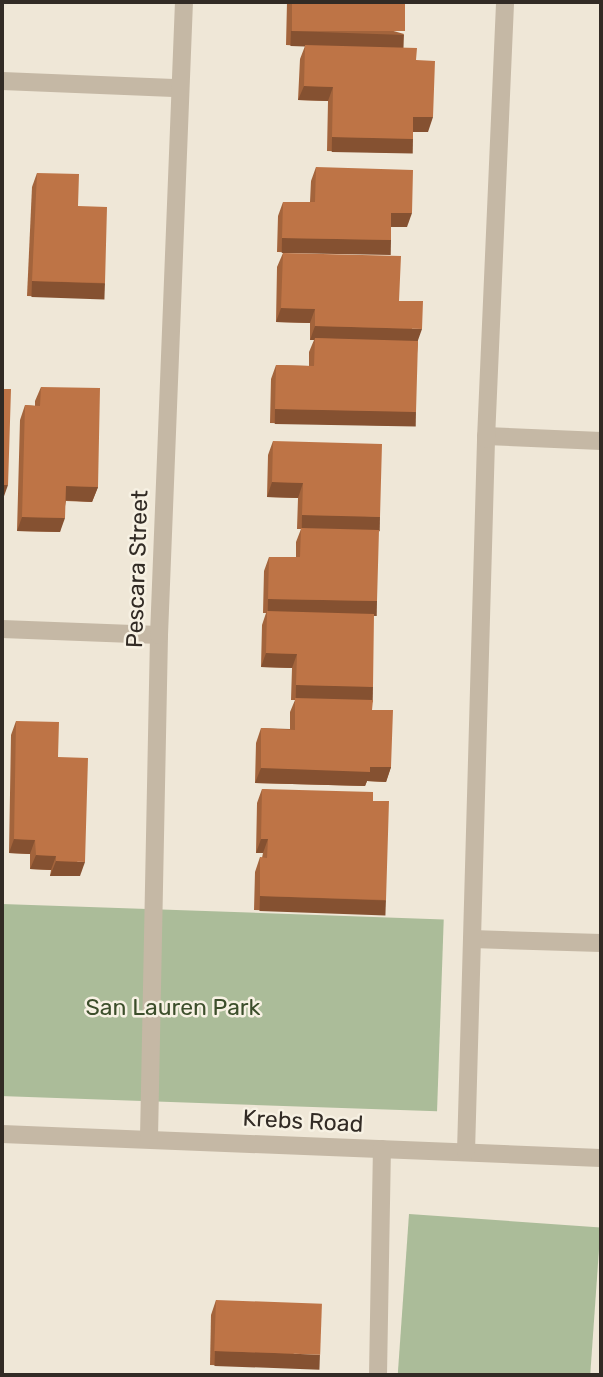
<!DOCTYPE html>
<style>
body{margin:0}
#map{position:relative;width:603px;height:1377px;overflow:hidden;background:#efe7d7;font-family:Rubik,sans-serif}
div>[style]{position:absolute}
.green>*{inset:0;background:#abbc99;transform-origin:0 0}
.minor>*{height:18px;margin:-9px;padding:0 9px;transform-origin:9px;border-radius:9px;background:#c5b8a5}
.wall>*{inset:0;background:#a3643c}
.shaded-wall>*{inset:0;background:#855131;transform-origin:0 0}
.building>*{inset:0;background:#be7446;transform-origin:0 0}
span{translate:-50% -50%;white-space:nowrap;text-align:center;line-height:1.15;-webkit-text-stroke:5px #f7f1e3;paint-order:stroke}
.street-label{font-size:23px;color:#322b25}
.park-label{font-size:23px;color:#3c4e2b}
.frame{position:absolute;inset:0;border:4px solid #322b25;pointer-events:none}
</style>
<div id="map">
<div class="green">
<i style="left:2px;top:904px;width:442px;height:192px;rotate:2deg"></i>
<i style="left:409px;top:1214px;width:192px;height:161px;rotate:4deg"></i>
</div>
<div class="minor">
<i style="left:2px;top:81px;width:178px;rotate:2.3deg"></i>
<i style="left:486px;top:436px;width:115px;rotate:2.5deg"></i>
<i style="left:2px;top:629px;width:157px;rotate:2.2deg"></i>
<i style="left:472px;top:939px;width:129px;rotate:1.8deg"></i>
<i style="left:2px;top:1134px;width:599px;rotate:2.29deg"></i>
<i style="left:149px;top:1138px;width:503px;rotate:-88.86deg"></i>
<i style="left:159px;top:635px;width:633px;rotate:-87.74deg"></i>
<i style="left:466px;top:1152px;width:713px;rotate:-88.39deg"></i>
<i style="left:486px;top:439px;width:437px;rotate:-87.5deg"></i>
<i style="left:378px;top:1375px;width:226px;rotate:-89deg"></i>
</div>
<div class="wall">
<i style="clip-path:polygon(287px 2px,292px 2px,404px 34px,399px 47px,416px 60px,428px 132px,413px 132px,407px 153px,327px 151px,328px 101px,298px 100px,300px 59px,305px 46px,286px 45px)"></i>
<i style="clip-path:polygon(316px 167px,407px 227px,391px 227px,391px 240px,386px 254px,277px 252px,278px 216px,283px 202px,310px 202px,311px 181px)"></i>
<i style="clip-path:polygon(37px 173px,78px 206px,105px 283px,100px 298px,27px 296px,32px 187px)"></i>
<i style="clip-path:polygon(283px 253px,399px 301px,418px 341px,411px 426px,270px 423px,271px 379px,276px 365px,309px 366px,309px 352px,314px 340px,310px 340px,310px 323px,276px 322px,277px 267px)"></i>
<i style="clip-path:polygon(41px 387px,98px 487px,92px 502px,66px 501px,60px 532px,17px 531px,20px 420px,25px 405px,35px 406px,35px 401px)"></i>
<i style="clip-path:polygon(273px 441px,375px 530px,377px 601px,372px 614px,368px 700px,372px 710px,391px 767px,386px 782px,367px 781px,365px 786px,255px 783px,256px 743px,261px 728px,290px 729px,290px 712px,295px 700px,291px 700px,292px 668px,261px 667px,262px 625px,266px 613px,263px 613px,264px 571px,269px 557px,296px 557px,296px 542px,301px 529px,297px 529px,298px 498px,267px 497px,268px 455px)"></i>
<i style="clip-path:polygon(16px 721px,58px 757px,80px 876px,50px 876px,51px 870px,30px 869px,30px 854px,9px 853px,11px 735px)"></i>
<i style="clip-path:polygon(262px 789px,373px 801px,386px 900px,381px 914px,254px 910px,255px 872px,260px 857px,262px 858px,263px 853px,256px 853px,257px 803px)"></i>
<i style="clip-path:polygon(216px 1300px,315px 1368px,210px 1365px,211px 1315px)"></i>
</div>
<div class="shaded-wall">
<i style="left:291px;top:31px;width:113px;height:15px;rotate:2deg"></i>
<i style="clip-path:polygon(304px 86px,333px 87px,328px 101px,298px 100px)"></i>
<i style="clip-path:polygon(413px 117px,433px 117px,428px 132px,408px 132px)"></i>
<i style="left:332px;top:137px;width:81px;height:15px;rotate:1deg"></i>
<i style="clip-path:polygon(391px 213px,412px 213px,407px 227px,386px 227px)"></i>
<i style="left:282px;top:238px;width:109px;height:15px;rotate:1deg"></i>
<i style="left:32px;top:281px;width:73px;height:16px;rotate:2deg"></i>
<i style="clip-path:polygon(281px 308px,315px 309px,310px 323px,276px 322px)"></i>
<i style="clip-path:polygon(315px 326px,422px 329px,417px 343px,315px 338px,314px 340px,310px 340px)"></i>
<i style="left:275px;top:409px;width:141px;height:15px;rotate:1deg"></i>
<i style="clip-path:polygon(272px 482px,303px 483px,298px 498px,267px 497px)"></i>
<i style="clip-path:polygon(2px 485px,8px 485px,3px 499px,2px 499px)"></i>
<i style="clip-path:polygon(66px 486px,98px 487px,92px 502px,61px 500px)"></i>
<i style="left:302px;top:515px;width:78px;height:15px;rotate:1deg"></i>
<i style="clip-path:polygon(22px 517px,65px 518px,60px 532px,17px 531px)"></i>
<i style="left:268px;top:599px;width:109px;height:15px;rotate:1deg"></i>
<i style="clip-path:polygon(266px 653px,297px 654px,292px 668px,261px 667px)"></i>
<i style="left:296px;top:685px;width:77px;height:16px;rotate:1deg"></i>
<i style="clip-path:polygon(370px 767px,391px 767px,386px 782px,367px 781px,365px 786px,255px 783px,261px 768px)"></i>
<i style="clip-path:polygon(14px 839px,35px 840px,30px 854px,9px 853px)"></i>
<i style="clip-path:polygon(261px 839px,268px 839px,263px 853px,256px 853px)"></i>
<i style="clip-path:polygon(36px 855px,56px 856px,51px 870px,30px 869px)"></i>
<i style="clip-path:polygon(56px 861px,85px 862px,80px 876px,50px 876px)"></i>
<i style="left:260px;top:896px;width:126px;height:15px;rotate:2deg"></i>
<i style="left:215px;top:1351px;width:105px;height:15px;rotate:2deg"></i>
</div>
<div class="building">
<i style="left:292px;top:2px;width:113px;height:29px"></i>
<i style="clip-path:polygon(305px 45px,417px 48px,416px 60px,435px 61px,433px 117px,413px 117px,413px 139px,332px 137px,333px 87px,304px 86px)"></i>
<i style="clip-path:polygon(316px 167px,413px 170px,412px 213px,391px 213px,391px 240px,282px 238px,283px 202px,315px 202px)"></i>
<i style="clip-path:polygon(37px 173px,79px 174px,78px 206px,107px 207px,105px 283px,32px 281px)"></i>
<i style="clip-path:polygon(283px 253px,401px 256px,399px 301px,423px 301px,422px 329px,315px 326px,315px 309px,281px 308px)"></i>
<i style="clip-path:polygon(315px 338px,418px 341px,416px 412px,275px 409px,276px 365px,314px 366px)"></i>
<i style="clip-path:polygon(41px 387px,100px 388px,98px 487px,66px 486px,65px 518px,22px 517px,25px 405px,40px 406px)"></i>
<i style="clip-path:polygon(2px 389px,11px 389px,8px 485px,2px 485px)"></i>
<i style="clip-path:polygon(273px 441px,382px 444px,380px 517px,302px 515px,303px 483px,272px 482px)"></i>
<i style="clip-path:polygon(301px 528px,379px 530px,377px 601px,268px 599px,269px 557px,300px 557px)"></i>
<i style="clip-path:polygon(267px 611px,374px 614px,373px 687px,296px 685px,297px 654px,266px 653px)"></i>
<i style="clip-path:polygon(295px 698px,373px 700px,372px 710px,393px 710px,391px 767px,370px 767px,370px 772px,261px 768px,261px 728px,295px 730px)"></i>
<i style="clip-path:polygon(2px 720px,3px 720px,2px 766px)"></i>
<i style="clip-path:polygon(16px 721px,59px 722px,58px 757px,88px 758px,85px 862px,56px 861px,56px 856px,36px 855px,35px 840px,14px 839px)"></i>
<i style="clip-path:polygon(262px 789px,373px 792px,373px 801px,389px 801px,386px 900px,260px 896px,260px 857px,267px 858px,268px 839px,261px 839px)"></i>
<i style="left:216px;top:1300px;width:106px;height:51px;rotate:2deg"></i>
</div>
<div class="street-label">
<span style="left:137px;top:569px;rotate:-88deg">Pescara Street</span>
<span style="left:303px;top:1121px;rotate:3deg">Krebs Road</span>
</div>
<div class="park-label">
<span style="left:173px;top:1007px">San Lauren Park</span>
</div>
<div class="frame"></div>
</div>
